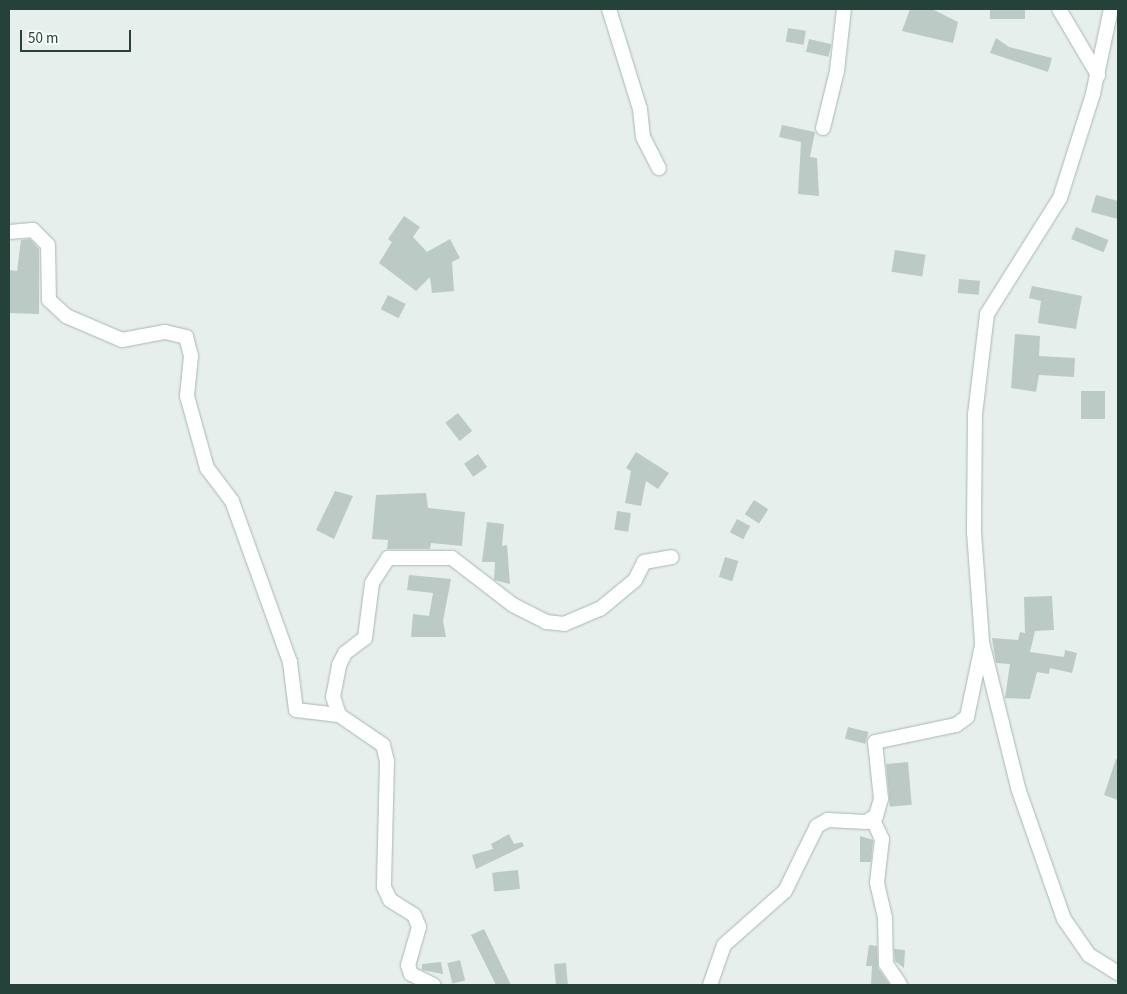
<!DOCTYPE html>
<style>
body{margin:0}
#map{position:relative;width:1127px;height:994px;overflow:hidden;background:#e6efeb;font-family:"Source Sans 3",sans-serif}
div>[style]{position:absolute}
.building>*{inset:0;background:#bbcac4;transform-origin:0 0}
.roads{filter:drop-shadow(0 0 1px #a8b8b2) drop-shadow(0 0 1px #a8b8b2)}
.street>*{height:14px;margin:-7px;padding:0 7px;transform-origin:7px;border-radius:7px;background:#fff}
span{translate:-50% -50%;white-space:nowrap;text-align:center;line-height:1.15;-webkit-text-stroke:5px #f7fbf9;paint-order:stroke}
.frame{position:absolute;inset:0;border:10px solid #24423a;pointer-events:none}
.scale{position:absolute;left:20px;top:30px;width:111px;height:22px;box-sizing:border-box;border:2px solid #24423a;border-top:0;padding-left:6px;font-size:15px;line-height:18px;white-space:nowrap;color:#24423a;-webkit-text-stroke:4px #f7fbf9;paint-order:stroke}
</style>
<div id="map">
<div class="building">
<i style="clip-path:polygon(910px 9px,932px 9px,958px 22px,953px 43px,902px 31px)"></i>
<i style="left:990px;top:9px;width:35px;height:10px"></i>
<i style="left:788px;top:28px;width:18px;height:14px;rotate:9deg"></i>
<i style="clip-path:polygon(996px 38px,1009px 47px,1052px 58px,1048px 72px,990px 53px)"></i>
<i style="left:809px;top:39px;width:23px;height:13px;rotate:13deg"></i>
<i style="clip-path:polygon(782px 125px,815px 132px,810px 157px,817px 158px,819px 196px,798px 194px,801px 142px,779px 137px)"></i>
<i style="clip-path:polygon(1096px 195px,1118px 201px,1118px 219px,1091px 212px)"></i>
<i style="clip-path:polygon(404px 216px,420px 227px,413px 237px,427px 252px,450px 239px,460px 258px,452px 262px,454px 291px,432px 293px,430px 277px,416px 291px,379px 263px,392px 242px,388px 239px)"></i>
<i style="left:1076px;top:227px;width:35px;height:13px;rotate:22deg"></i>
<i style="clip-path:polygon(30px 239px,39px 249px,39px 314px,9px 313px,9px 270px,17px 271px,21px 240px)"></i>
<i style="left:895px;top:250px;width:31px;height:22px;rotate:9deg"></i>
<i style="left:959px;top:279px;width:21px;height:14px;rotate:5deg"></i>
<i style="clip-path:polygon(1032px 286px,1082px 296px,1076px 329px,1038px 323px,1041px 301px,1029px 298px)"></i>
<i style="left:388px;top:295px;width:20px;height:16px;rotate:27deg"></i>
<i style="clip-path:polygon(1015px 334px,1040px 336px,1039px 356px,1075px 358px,1074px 377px,1039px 375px,1036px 392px,1011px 388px)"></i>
<i style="left:1081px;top:391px;width:24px;height:28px"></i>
<i style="left:458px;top:413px;width:23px;height:16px;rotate:52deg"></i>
<i style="clip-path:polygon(636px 452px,669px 473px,658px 489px,646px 481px,641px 506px,625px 503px,631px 471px,626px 468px)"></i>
<i style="left:478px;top:454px;width:16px;height:17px;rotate:55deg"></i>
<i style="clip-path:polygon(335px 491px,353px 496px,334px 539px,316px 530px)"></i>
<i style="clip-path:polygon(426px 493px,428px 508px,465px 512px,462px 546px,431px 543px,430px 549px,387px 549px,388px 540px,372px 539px,376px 495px)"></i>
<i style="left:754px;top:500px;width:17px;height:17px;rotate:33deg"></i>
<i style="left:617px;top:511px;width:14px;height:19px;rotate:8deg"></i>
<i style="left:737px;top:519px;width:15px;height:15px;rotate:28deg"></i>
<i style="clip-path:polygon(487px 522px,504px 524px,502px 546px,507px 545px,510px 584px,494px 580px,495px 562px,482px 562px)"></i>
<i style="left:725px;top:557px;width:14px;height:21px;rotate:17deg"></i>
<i style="clip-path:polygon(409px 575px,451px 579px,443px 621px,446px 637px,411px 637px,413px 614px,429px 616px,433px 593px,407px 590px)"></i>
<i style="clip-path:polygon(1052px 596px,1054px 630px,1035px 631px,1030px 652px,1064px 657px,1065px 650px,1077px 653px,1072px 673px,1050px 668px,1049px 674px,1037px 672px,1030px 699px,1005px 698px,1010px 664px,996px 663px,992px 638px,1018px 640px,1020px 632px,1025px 633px,1024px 597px)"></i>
<i style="left:848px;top:727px;width:21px;height:12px;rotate:14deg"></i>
<i style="clip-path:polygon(1116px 759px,1118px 760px,1118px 800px,1104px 795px)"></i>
<i style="left:908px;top:762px;width:43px;height:22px;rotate:85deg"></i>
<i style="clip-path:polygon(509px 834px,514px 844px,522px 842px,524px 846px,476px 869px,472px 855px,493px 849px,491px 844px)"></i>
<i style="clip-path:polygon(860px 836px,873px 840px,871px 862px,860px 862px)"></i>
<i style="left:518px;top:870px;width:19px;height:26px;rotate:84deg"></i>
<i style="clip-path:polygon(484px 929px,511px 985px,496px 985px,471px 935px)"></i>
<i style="clip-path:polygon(869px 945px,877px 946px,878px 968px,890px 985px,871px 985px,872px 966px,866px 966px)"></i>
<i style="clip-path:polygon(894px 949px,905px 950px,904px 968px,895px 961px)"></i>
<i style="left:460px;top:960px;width:21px;height:13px;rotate:76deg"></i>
<i style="clip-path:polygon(441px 962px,443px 974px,422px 970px,422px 964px)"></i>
<i style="left:566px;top:963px;width:22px;height:12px;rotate:85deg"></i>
</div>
<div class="roads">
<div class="street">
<i style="left:609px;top:9px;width:105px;rotate:72.8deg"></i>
<i style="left:640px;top:109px;width:28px;rotate:84deg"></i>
<i style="left:643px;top:137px;width:35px;rotate:63deg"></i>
<i style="left:1059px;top:9px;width:77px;rotate:59.4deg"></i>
<i style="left:1111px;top:9px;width:87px;rotate:102deg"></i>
<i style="left:1093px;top:94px;width:109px;rotate:107.6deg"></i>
<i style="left:1060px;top:198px;width:137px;rotate:122.2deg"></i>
<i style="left:987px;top:314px;width:101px;rotate:96.8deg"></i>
<i style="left:975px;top:414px;width:118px;rotate:90.5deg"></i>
<i style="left:974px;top:532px;width:110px;rotate:85.8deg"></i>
<i style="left:982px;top:642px;width:150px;rotate:76.1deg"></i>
<i style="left:1018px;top:788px;width:139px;rotate:70.7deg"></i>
<i style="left:1064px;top:919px;width:44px;rotate:55.2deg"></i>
<i style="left:1089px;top:955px;width:34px;rotate:32deg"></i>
<i style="left:823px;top:128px;width:59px;rotate:-76.2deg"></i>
<i style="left:837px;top:71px;width:62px;rotate:-83.6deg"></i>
<i style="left:9px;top:232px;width:24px;rotate:-5deg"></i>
<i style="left:33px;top:230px;width:21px;rotate:45deg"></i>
<i style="left:48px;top:245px;width:55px;rotate:89deg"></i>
<i style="left:49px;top:300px;width:23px;rotate:43deg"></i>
<i style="left:66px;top:316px;width:61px;rotate:23.2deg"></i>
<i style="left:122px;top:340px;width:44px;rotate:-10.5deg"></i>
<i style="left:165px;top:332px;width:22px;rotate:13deg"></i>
<i style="left:186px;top:337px;width:20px;rotate:75deg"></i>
<i style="left:191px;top:356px;width:40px;rotate:95.7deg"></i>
<i style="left:187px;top:396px;width:75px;rotate:74.5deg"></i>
<i style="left:207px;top:468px;width:41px;rotate:52.9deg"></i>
<i style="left:232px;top:501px;width:171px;rotate:70.2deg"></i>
<i style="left:290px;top:662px;width:48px;rotate:82.9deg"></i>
<i style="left:296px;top:710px;width:43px;rotate:6.6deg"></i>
<i style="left:339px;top:715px;width:53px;rotate:34.3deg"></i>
<i style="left:383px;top:745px;width:16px;rotate:76deg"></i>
<i style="left:387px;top:761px;width:126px;rotate:91.4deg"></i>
<i style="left:384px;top:887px;width:14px;rotate:65deg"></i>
<i style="left:390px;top:900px;width:28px;rotate:32deg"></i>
<i style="left:414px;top:915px;width:13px;rotate:67deg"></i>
<i style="left:419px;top:927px;width:40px;rotate:106deg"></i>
<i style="left:408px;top:965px;width:9px;rotate:72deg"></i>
<i style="left:411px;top:974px;width:25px;rotate:26deg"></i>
<i style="left:339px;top:715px;width:19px;rotate:-108deg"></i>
<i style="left:333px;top:697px;width:33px;rotate:-79deg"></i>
<i style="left:339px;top:665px;width:13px;rotate:-63deg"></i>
<i style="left:345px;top:653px;width:25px;rotate:-37deg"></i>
<i style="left:365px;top:638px;width:55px;rotate:-82.7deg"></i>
<i style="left:372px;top:583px;width:30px;rotate:-57deg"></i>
<i style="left:388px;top:558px;width:64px"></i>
<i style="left:452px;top:558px;width:77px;rotate:37.6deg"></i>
<i style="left:513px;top:605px;width:37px;rotate:27deg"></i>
<i style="left:546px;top:622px;width:18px;rotate:6deg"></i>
<i style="left:564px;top:624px;width:39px;rotate:-23deg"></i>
<i style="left:600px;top:609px;width:45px;rotate:-39.6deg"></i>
<i style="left:635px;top:580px;width:20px;rotate:-63deg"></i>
<i style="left:644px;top:562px;width:28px;rotate:-10deg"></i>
<i style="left:873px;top:820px;width:21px;rotate:65deg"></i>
<i style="left:882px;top:839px;width:44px;rotate:96.5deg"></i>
<i style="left:877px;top:883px;width:36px;rotate:77deg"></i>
<i style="left:885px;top:918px;width:46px;rotate:88.8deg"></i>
<i style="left:886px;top:964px;width:25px;rotate:56deg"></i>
<i style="left:710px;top:985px;width:42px;rotate:-70.7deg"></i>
<i style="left:724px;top:945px;width:81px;rotate:-41.5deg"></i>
<i style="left:785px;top:891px;width:72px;rotate:-63.8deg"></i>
<i style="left:817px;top:826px;width:13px;rotate:-29deg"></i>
<i style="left:828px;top:820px;width:38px;rotate:3deg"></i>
<i style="left:866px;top:822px;width:12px;rotate:-31deg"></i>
<i style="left:876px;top:816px;width:18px;rotate:-74deg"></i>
<i style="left:881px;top:799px;width:57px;rotate:-96deg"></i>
<i style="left:875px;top:742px;width:83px;rotate:-11.9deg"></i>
<i style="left:956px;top:725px;width:14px;rotate:-36deg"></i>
<i style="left:967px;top:717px;width:74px;rotate:-78.2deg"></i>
</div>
</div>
<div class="frame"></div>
<div class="scale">50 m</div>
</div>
